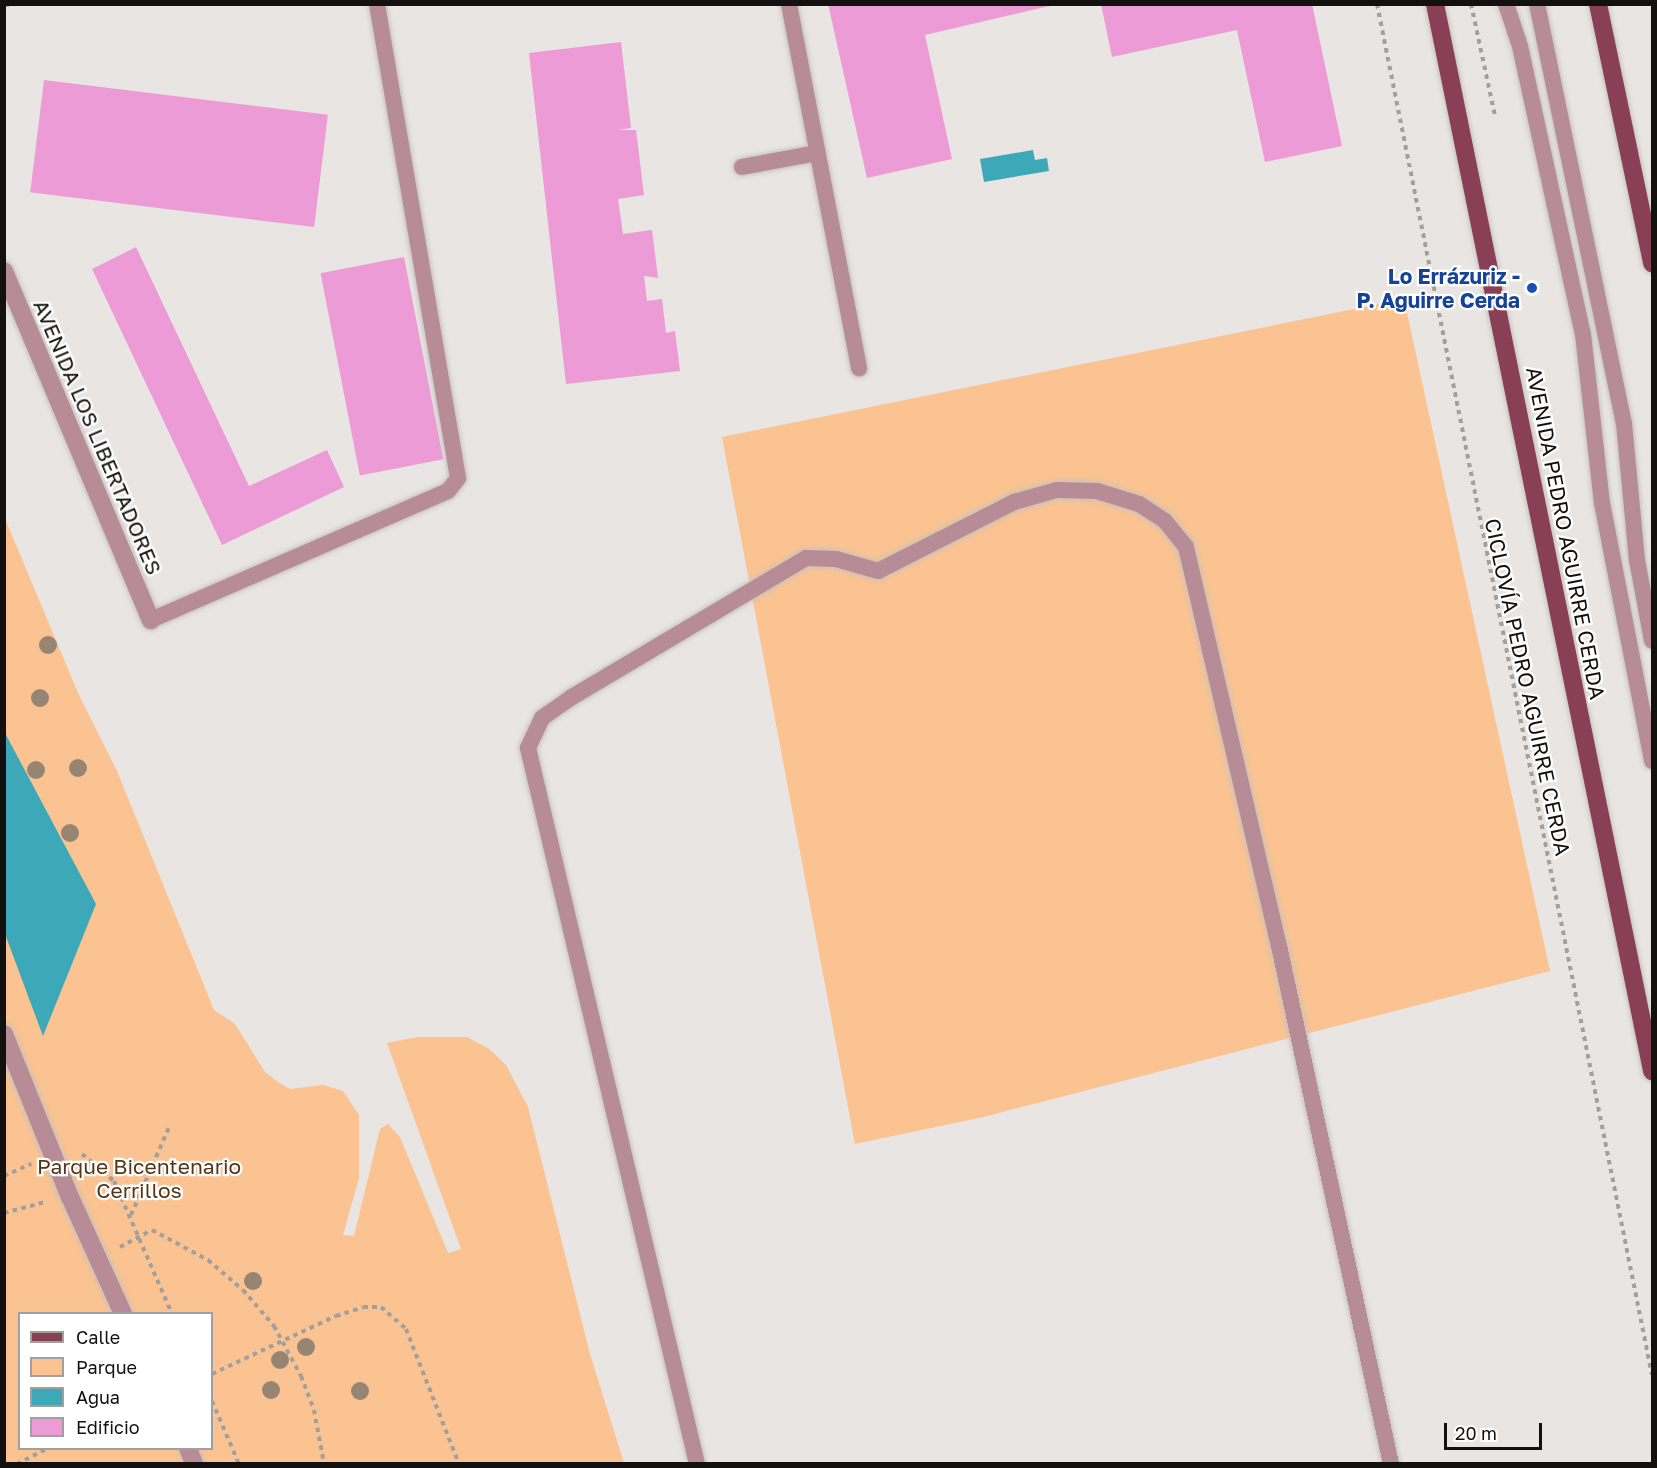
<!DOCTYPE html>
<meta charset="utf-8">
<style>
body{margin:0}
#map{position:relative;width:1657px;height:1468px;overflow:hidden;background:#e8e5e2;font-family:"Golos Text",sans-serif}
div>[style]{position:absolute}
.green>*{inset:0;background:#fac391}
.water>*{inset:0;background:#3da9b8}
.building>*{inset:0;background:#ec9bd7;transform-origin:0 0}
.path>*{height:4px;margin-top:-2px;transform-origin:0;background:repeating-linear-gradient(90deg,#a2a09d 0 4.5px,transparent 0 9px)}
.roads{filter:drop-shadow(0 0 2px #c6c3c0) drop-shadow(0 0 2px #c6c3c0)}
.lane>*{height:16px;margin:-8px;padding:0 8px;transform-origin:8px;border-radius:8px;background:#b88c97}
.street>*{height:18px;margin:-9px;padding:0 9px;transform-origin:9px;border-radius:9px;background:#b88c97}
.primary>*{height:18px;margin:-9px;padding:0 9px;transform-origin:9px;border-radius:9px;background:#893f56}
.trees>*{width:18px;height:18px;margin:-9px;border-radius:50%;background:#978573}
.dots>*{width:16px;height:16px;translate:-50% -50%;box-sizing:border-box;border:3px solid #fff;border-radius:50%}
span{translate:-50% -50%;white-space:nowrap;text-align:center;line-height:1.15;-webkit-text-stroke:4.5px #fff;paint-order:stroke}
.transit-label{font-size:21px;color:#164399;font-weight:700}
.right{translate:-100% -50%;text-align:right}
.street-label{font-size:21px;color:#121110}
.park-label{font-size:21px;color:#543618}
.frame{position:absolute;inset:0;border:6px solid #121110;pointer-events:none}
.legend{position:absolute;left:18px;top:1312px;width:195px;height:138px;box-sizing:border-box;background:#fff;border:2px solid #a0a09f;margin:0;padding:8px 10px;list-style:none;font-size:18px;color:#121110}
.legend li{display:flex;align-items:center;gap:12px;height:30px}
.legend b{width:30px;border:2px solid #a0a09f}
.scale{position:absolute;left:1444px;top:1423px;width:98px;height:27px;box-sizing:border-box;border:3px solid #121110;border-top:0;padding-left:8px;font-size:18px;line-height:21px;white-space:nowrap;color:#121110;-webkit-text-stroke:4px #fff;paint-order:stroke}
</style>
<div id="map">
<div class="green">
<i style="clip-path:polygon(1404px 299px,1550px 971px,983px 1117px,855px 1144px,722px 437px)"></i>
<i style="clip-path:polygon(evenodd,4px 516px,78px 693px,117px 771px,214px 1010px,235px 1024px,265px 1072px,278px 1082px,290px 1089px,323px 1085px,343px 1091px,359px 1115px,359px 1178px,343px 1235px,354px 1236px,380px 1129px,388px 1124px,400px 1137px,448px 1253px,461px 1249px,387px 1043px,418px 1037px,467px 1037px,489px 1049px,506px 1065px,528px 1107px,590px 1354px,624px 1463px,5px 1463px,4px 516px,20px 1314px,212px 1314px,212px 1448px,20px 1448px,20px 1314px)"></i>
</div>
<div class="water">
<i style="clip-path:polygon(1033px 150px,1035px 160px,1047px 158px,1049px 171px,984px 182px,980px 159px)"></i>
<i style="clip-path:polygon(5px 733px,96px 904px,43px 1036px,5px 934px)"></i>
</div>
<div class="building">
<i style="clip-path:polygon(828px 4px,1053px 4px,1054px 5px,925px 35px,952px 159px,867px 178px)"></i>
<i style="clip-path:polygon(1101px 4px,1312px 4px,1342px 146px,1265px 162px,1237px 30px,1112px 57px)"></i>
<i style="clip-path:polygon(621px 42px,631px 128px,618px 130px,636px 130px,644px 195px,618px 199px,623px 234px,652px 230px,658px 278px,644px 276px,647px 301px,662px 299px,666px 333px,675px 331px,680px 371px,566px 384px,529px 53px)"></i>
<i style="left:44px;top:80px;width:286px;height:113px;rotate:7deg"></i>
<i style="clip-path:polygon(136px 247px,249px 486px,327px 450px,344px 487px,222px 545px,92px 269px)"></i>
<i style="left:404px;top:257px;width:206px;height:85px;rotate:79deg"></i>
</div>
<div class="path">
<i style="left:1377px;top:4px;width:1398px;rotate:78.66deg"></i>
<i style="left:1471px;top:4px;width:115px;rotate:77.9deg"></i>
<i style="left:4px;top:5px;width:10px;rotate:-6deg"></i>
<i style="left:82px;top:1154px;width:42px;rotate:40.2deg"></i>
<i style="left:114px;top:1181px;width:145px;rotate:66.4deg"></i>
<i style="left:4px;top:1176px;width:30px;rotate:-24deg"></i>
<i style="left:4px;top:1213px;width:42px;rotate:-15deg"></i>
<i style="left:131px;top:1215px;width:96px;rotate:-66.6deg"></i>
<i style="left:120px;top:1247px;width:36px;rotate:-28deg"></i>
<i style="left:152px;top:1230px;width:64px;rotate:28.2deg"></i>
<i style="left:208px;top:1260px;width:46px;rotate:40.6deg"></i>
<i style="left:243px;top:1290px;width:48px;rotate:49.3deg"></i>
<i style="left:274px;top:1326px;width:57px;rotate:61.6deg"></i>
<i style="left:301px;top:1376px;width:36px;rotate:69deg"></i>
<i style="left:314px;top:1410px;width:55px;rotate:79.5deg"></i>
<i style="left:212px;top:1374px;width:137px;rotate:-25.1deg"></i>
<i style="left:336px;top:1316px;width:28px;rotate:-18deg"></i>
<i style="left:363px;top:1307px;width:18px"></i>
<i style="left:381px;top:1307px;width:33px;rotate:41deg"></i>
<i style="left:406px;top:1329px;width:145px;rotate:68.6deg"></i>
<i style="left:212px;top:1401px;width:69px;rotate:66.8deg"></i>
<i style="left:17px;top:1464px;width:36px;rotate:-27deg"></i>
</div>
<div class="roads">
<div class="lane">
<i style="left:789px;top:4px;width:371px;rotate:79.1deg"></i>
<i style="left:1506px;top:4px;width:44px;rotate:71.6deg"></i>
<i style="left:1520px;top:46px;width:295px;rotate:77.7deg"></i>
<i style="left:1583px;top:334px;width:170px;rotate:83.6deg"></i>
<i style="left:1602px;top:503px;width:263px;rotate:79deg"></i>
<i style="left:1537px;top:4px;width:428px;rotate:78.3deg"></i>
<i style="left:1624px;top:423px;width:138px;rotate:84.6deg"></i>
<i style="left:1637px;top:560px;width:82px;rotate:79.5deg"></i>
<i style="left:742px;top:167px;width:76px;rotate:-10.6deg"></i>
<i style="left:151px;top:620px;width:324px;rotate:-23.5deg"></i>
<i style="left:448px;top:491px;width:16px;rotate:-52deg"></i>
<i style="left:458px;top:478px;width:481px;rotate:-99.7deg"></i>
<i style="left:697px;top:1464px;width:736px;rotate:-103.28deg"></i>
<i style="left:528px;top:748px;width:33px;rotate:-65deg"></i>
<i style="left:542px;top:718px;width:37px;rotate:-35deg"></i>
<i style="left:572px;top:697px;width:272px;rotate:-30.7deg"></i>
<i style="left:806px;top:558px;width:30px;rotate:2deg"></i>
<i style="left:836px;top:559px;width:44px;rotate:15.9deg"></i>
<i style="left:878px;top:571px;width:153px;rotate:-26.9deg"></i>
<i style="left:1014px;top:502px;width:45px;rotate:-15.6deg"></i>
<i style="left:1057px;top:490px;width:40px;rotate:1.4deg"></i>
<i style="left:1097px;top:491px;width:44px;rotate:17.2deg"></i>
<i style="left:1139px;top:504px;width:31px;rotate:33deg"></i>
<i style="left:1165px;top:521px;width:33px;rotate:51deg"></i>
<i style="left:1186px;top:547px;width:410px;rotate:76.9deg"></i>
<i style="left:1279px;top:946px;width:530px;rotate:77.8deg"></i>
</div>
<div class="street">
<i style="left:4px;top:271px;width:379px;rotate:67.2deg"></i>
<i style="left:4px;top:1034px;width:176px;rotate:68deg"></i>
<i style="left:70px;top:1197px;width:128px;rotate:65.6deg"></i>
<i style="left:188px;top:1448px;width:17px;rotate:69deg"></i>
</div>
<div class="primary">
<i style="left:1435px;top:4px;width:1089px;rotate:78.5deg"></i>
<i style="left:1598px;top:4px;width:265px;rotate:78.2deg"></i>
</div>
</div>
<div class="trees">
<i style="left:48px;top:645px"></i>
<i style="left:40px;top:698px"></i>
<i style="left:78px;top:768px"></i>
<i style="left:36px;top:770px"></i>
<i style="left:70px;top:833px"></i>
<i style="left:253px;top:1281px"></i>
<i style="left:306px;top:1347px"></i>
<i style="left:280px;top:1360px"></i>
<i style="left:271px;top:1390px"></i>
<i style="left:360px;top:1391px"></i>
</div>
<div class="dots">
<i style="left:1532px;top:288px;background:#1a4fb4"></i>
</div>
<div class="transit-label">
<span class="right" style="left:1520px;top:288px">Lo Errázuriz -<br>P. Aguirre Cerda</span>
</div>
<div class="street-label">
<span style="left:98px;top:437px;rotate:67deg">AVENIDA LOS LIBERTADORES</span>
<span style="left:1566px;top:533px;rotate:79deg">AVENIDA PEDRO AGUIRRE CERDA</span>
<span style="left:1528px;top:687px;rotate:78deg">CICLOVÍA PEDRO AGUIRRE CERDA</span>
</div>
<div class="park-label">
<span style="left:139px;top:1178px">Parque Bicentenario<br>Cerrillos</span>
</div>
<div class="frame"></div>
<ul class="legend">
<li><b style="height:8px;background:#893f56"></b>Calle</li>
<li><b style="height:16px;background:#fac391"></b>Parque</li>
<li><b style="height:16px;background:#3da9b8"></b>Agua</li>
<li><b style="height:16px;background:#ec9bd7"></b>Edificio</li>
</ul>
<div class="scale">20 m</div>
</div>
